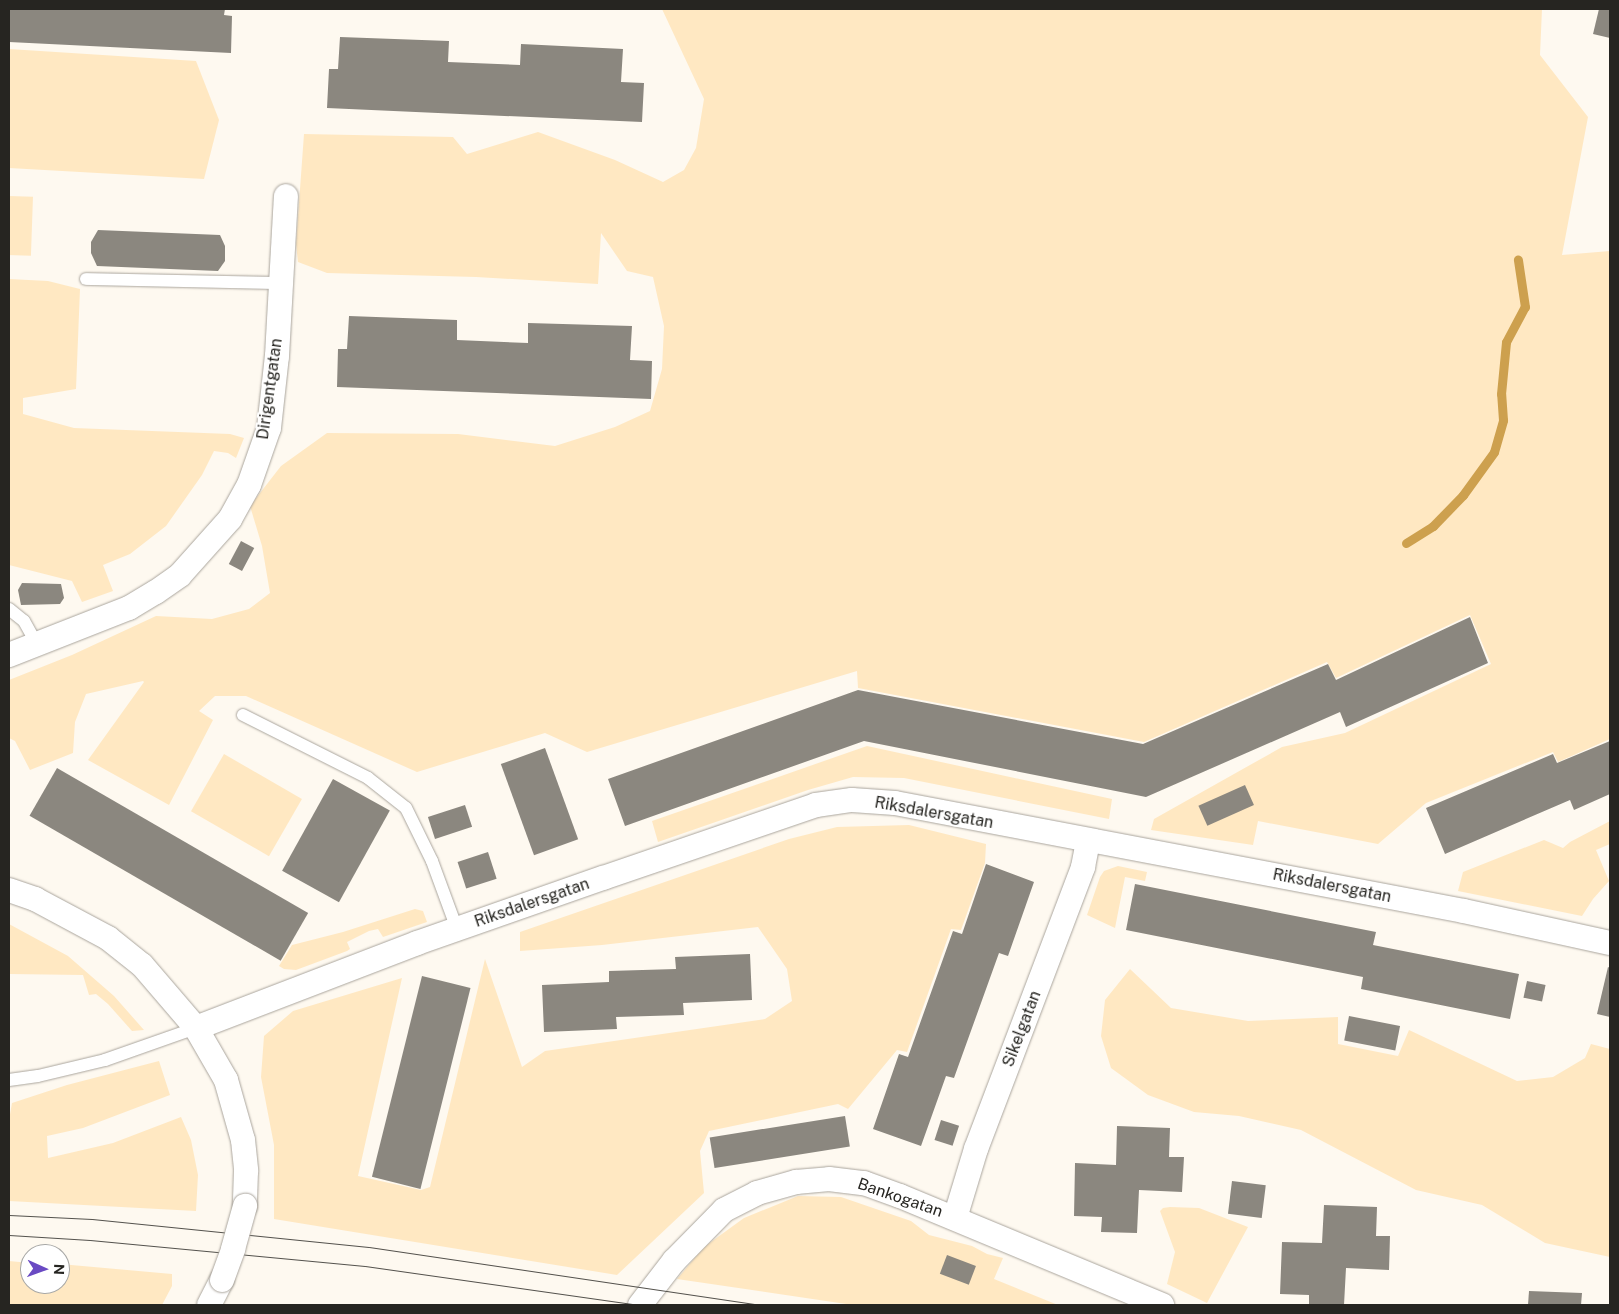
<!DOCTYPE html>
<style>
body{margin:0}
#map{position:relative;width:1619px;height:1314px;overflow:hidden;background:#fef9f0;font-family:"Public Sans",sans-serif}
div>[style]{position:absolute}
.green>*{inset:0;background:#ffe8c2;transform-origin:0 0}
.stream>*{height:9px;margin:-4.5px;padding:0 4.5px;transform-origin:4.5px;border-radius:4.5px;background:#cda04e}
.building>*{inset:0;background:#8b877f;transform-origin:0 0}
.roads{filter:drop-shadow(0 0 1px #aaa59d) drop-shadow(0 0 1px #aaa59d)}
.lane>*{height:12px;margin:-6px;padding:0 6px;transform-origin:6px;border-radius:6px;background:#fff}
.street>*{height:24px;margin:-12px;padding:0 12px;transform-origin:12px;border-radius:12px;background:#fff}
.tram>*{height:1px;margin:-0.5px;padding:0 0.5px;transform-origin:0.5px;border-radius:0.5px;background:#54524d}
.bridges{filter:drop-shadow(0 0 1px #aaa59d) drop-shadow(0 0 1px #aaa59d)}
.street-bridge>*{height:24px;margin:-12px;padding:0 12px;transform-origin:12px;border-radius:12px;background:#fff}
span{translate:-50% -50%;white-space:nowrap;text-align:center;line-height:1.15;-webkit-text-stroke:4px #fff;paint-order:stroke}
.street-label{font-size:16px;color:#262521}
.frame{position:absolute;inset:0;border:10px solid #262521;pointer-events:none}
.north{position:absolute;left:20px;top:1244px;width:50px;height:50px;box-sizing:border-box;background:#fff;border:1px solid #a8a8a6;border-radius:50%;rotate:92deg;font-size:14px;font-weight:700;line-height:20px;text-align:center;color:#262521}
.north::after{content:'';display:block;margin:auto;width:18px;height:22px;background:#6a4ac3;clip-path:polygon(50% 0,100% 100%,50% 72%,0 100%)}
</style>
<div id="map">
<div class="green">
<i style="clip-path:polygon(662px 9px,1542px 9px,1540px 55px,1588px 117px,1562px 255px,1610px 251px,1610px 739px,1558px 762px,1553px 752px,1426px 803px,1378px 844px,1258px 821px,1253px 845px,1151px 830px,1154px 819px,1282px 747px,1345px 733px,1491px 664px,1470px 615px,1336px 678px,1327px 662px,1144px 742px,858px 688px,857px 671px,587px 752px,545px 733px,417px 772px,246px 696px,215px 696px,199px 711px,213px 720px,169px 805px,88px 760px,144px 682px,143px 681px,86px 694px,75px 722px,73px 753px,30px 770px,15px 741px,9px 738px,9px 680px,72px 655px,156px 616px,212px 619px,249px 609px,270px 593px,262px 546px,250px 506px,281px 466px,327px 433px,458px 434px,555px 446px,615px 427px,650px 411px,662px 369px,664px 326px,653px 277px,627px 271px,601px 233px,598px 284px,476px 277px,327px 273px,298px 262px,296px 244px,304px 134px,453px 137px,467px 154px,538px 132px,615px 160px,663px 182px,684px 170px,696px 148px,704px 99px)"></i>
<i style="clip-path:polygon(9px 49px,196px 61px,219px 120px,204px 179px,9px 168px)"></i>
<i style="left:9px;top:196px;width:24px;height:59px;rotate:2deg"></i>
<i style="clip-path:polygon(9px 279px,48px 281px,80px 289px,76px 389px,23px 398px,23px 414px,74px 428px,230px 434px,244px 438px,236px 458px,228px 453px,214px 451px,202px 475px,166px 526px,130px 554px,103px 565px,113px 591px,82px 602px,72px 581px,9px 565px)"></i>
<i style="clip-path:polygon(867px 746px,1112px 799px,1109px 819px,904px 778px,853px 777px,808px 790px,658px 842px,652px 821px)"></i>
<i style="left:224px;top:754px;width:90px;height:66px;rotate:30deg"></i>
<i style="clip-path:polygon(1610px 821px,1610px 844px,1596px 850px,1609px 881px,1593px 899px,1582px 916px,1458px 891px,1463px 872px,1544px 840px,1563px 848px,1570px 842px)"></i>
<i style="clip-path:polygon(909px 825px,986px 844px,985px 863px,961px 930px,951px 929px,907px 1052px,897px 1050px,848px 1109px,838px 1104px,709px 1131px,700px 1151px,704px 1193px,617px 1275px,274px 1219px,274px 1145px,261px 1077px,264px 1036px,293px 1011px,402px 978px,358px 1176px,421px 1190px,430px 1187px,485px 959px,522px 1067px,545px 1051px,765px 1019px,792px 1001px,787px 969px,758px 927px,602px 945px,520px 951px,520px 932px,789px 839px,837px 827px)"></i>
<i style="clip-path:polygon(1118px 866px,1147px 872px,1145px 881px,1125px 877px,1115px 928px,1087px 915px,1100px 877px,1104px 871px)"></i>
<i style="clip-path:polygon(415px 909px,423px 911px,427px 922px,383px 937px,378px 929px,369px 931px,347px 942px,350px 949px,347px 951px,296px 970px,284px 969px,279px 966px,292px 945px,343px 932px)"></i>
<i style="clip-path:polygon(9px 924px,68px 956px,114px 996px,144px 1030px,132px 1031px,108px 1004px,96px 994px,89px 995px,83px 975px,9px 974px)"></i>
<i style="clip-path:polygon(1130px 969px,1171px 1008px,1248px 1021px,1338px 1017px,1338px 1044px,1398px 1056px,1409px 1030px,1517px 1081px,1553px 1077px,1585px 1058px,1591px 1044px,1610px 1049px,1610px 1257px,1545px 1243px,1482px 1205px,1416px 1190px,1301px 1130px,1239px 1116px,1194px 1112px,1148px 1095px,1111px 1068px,1101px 1036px,1105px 1000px)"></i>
<i style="clip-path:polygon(159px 1061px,170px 1095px,83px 1128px,47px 1136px,48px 1158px,113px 1143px,181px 1117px,191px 1140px,198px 1175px,196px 1211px,9px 1201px,9px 1120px,12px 1103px,67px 1085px)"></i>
<i style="clip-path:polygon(798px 1196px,841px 1197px,911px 1221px,929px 1235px,972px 1246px,987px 1254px,1003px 1258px,994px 1279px,1058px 1305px,853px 1305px,677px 1279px,704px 1247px,744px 1218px)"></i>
<i style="clip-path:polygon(1170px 1207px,1199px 1208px,1248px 1227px,1207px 1303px,1167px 1284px,1175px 1252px,1160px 1211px,1163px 1208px)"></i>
<i style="clip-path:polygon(9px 1261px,30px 1263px,30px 1284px,60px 1284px,60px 1264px,172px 1274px,172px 1286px,162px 1305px,9px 1305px)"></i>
</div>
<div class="stream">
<i style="left:1406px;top:543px;width:32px;rotate:-32deg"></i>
<i style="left:1433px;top:526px;width:43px;rotate:-45.9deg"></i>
<i style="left:1463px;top:495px;width:53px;rotate:-54.2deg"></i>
<i style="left:1494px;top:452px;width:33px;rotate:-74deg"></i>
<i style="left:1503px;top:420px;width:26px;rotate:-94deg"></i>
<i style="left:1501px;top:394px;width:52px;rotate:-84.5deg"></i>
<i style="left:1506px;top:342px;width:40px;rotate:-62deg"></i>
<i style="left:1525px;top:307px;width:48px;rotate:-98.5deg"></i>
</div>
<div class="building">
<i style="clip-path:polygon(9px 9px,225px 9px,224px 15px,232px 16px,231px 53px,9px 42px)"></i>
<i style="clip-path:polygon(1599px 9px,1610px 9px,1610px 38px,1593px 34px)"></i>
<i style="clip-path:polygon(340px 37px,449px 41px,448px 62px,520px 65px,521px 44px,623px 49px,621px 82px,644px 83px,642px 122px,327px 108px,329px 69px,338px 69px)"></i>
<i style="clip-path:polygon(98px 230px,220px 235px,225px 246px,225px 261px,218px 271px,97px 266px,91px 253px,91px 242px)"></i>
<i style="clip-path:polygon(349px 316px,457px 320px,457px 340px,528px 343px,528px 323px,632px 326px,630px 360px,652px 361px,651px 399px,337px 387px,338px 349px,347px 349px)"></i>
<i style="left:241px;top:541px;width:15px;height:26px;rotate:28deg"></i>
<i style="clip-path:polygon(22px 583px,61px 584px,64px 598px,60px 604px,21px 605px,18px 590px)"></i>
<i style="clip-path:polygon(1470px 617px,1488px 663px,1346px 727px,1340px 712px,1146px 797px,864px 741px,625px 826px,608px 779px,858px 690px,1143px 744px,1328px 664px,1336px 680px)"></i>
<i style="clip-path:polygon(1610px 741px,1610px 794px,1574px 810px,1570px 800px,1445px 854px,1426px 808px,1553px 754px,1557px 763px)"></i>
<i style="left:545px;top:748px;width:97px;height:47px;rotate:70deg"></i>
<i style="left:57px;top:768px;width:290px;height:55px;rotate:30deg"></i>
<i style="left:333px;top:779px;width:65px;height:105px;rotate:29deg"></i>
<i style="left:1245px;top:785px;width:22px;height:51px;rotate:66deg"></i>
<i style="left:465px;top:805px;width:23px;height:39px;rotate:72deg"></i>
<i style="left:488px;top:852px;width:28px;height:32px;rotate:72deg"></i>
<i style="clip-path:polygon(986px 864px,1034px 882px,1008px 956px,999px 953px,954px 1078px,946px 1076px,921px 1146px,873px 1129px,899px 1054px,908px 1057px,953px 931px,962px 934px)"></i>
<i style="clip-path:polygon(1135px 884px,1376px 932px,1373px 945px,1519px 974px,1510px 1019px,1361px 989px,1363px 977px,1126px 930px)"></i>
<i style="clip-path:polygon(750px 954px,752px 1000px,683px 1003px,684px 1015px,616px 1017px,617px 1029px,544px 1032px,542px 985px,609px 982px,609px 971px,676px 969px,675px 957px)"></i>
<i style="clip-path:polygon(1608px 967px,1610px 968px,1610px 1017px,1597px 1014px)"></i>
<i style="left:422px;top:976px;width:50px;height:207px;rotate:14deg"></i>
<i style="left:1527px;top:981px;width:19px;height:17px;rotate:12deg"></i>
<i style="left:1349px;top:1016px;width:52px;height:25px;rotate:11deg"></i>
<i style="left:845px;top:1116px;width:31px;height:137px;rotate:81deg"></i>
<i style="left:941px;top:1120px;width:19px;height:21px;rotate:18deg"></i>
<i style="clip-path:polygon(1117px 1126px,1170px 1128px,1169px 1157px,1184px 1157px,1182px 1192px,1139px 1190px,1137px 1233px,1101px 1232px,1102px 1217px,1074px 1216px,1075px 1163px,1116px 1165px)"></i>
<i style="left:1232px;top:1181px;width:34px;height:33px;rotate:7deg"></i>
<i style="clip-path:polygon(1324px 1205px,1377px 1207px,1376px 1236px,1390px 1236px,1389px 1270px,1346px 1268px,1344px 1305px,1309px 1305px,1309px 1295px,1280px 1294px,1282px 1242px,1322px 1243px)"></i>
<i style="left:947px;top:1255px;width:31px;height:20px;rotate:21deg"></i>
<i style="clip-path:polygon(1529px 1291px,1582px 1293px,1581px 1305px,1528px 1305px)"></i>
</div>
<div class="roads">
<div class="lane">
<i style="left:86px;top:279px;width:195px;rotate:1.2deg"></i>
<i style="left:9px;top:609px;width:19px;rotate:39deg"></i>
<i style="left:24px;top:621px;width:26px;rotate:61deg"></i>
<i style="left:243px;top:715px;width:140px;rotate:26.7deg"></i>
<i style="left:368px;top:778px;width:48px;rotate:38.3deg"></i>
<i style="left:406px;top:808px;width:59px;rotate:63.9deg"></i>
<i style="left:432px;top:861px;width:72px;rotate:69.8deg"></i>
<i style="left:9px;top:1080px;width:29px;rotate:-8deg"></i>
<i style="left:38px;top:1076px;width:69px;rotate:-13.4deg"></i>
<i style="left:105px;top:1060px;width:96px;rotate:-19.4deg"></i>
</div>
<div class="street">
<i style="left:9px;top:655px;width:129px;rotate:-21.4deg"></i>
<i style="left:129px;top:608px;width:31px;rotate:-31deg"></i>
<i style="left:156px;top:592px;width:29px;rotate:-35deg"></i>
<i style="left:180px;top:575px;width:75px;rotate:-48.2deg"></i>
<i style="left:230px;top:519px;width:39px;rotate:-61deg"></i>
<i style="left:249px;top:485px;width:60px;rotate:-70.7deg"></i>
<i style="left:269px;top:428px;width:72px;rotate:-83.7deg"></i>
<i style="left:277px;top:356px;width:160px;rotate:-86.8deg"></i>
<i style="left:9px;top:890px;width:28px;rotate:19deg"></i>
<i style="left:35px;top:899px;width:83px;rotate:28.1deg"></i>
<i style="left:108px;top:938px;width:43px;rotate:38.5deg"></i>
<i style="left:142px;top:965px;width:83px;rotate:49.4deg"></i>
<i style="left:196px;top:1028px;width:60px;rotate:60deg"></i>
<i style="left:226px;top:1080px;width:62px;rotate:74.2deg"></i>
<i style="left:243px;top:1140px;width:31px;rotate:84deg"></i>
<i style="left:246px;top:1171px;width:35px;rotate:92deg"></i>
<i style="left:196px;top:1028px;width:237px;rotate:-21deg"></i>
<i style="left:417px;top:943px;width:197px;rotate:-19.3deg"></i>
<i style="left:603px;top:878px;width:225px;rotate:-18.9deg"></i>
<i style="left:816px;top:805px;width:36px;rotate:-8deg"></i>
<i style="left:852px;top:800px;width:43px;rotate:4deg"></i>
<i style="left:895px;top:803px;width:579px;rotate:10.75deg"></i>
<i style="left:1464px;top:911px;width:149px;rotate:12.4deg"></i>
<i style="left:955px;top:1218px;width:72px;rotate:-73.1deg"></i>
<i style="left:976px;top:1149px;width:302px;rotate:-69.2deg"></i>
<i style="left:1083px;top:867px;width:26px;rotate:-79deg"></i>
<i style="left:209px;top:1305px;width:28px;rotate:-63deg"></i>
<i style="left:640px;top:1305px;width:56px;rotate:-52.3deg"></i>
<i style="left:674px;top:1261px;width:71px;rotate:-45.6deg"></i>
<i style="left:724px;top:1210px;width:37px;rotate:-27deg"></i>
<i style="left:757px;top:1193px;width:41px;rotate:-15.8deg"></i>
<i style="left:796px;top:1182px;width:33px;rotate:-5deg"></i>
<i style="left:829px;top:1179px;width:35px;rotate:7deg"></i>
<i style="left:864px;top:1183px;width:38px;rotate:20deg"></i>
<i style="left:900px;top:1196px;width:284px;rotate:22.6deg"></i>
</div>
</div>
<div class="tram">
<i style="left:9px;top:1215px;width:83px;rotate:2.8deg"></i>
<i style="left:92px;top:1219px;width:278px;rotate:5.8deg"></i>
<i style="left:369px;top:1247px;width:398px;rotate:8.4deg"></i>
<i style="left:9px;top:1235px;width:81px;rotate:3.5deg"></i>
<i style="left:90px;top:1240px;width:276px;rotate:5.4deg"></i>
<i style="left:365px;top:1266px;width:277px;rotate:8.1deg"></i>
</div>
<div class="bridges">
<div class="street-bridge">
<i style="left:222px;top:1280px;width:33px;rotate:-70deg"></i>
<i style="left:233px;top:1249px;width:45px;rotate:-74.4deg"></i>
</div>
</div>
<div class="street-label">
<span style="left:270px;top:389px;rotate:-82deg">Dirigentgatan</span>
<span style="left:934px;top:813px;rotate:10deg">Riksdalersgatan</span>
<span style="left:1332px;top:886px;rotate:11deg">Riksdalersgatan</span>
<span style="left:532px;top:903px;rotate:-19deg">Riksdalersgatan</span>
<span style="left:1022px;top:1029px;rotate:-69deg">Sikelgatan</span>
<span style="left:900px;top:1198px;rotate:19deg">Bankogatan</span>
</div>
<div class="frame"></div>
<div class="north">N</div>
</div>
